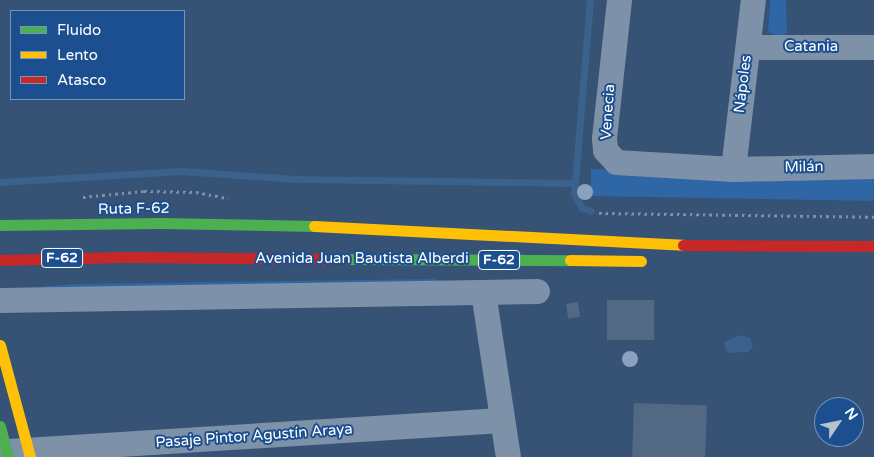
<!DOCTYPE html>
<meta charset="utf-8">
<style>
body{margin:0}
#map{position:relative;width:874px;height:457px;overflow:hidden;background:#365274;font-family:"Varela Round",sans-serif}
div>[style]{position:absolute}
.green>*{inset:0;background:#2f66a5;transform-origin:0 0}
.water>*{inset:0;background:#3b618d}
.stream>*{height:7px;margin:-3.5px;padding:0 3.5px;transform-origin:3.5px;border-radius:3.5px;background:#3b618d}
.building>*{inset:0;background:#526984;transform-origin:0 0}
.path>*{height:3px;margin-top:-1.5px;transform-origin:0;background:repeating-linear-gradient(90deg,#7d92a8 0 2.5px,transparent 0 6.5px)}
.street>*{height:25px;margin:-12.5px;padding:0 12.5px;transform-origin:12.5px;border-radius:12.5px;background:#7d92a8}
.fast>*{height:11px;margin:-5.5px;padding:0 5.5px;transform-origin:5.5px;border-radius:5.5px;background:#4caf50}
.slow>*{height:11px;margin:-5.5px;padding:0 5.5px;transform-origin:5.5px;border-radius:5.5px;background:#ffc107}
.jam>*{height:11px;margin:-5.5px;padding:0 5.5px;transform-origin:5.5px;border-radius:5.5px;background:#c62828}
.trees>*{width:16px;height:16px;margin:-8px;border-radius:50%;background:#8aa2be}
span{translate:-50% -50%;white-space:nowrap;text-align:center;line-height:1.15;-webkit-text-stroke:4px #1b4f8f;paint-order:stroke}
.shield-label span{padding:1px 4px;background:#1b4f8f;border:1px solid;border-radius:4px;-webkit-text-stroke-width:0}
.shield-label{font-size:14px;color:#fff;font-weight:700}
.street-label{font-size:15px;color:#fff}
.legend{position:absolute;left:10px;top:10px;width:175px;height:90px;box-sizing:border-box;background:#1b4f8f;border:1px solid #7695bc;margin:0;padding:6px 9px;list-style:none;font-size:15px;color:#fff}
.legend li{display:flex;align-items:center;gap:10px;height:25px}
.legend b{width:25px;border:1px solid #7695bc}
.north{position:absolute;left:814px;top:397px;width:50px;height:50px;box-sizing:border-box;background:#1b4f8f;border:1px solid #7695bc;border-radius:50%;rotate:56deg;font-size:14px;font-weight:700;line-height:20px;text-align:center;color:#fff}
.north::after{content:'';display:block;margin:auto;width:18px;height:22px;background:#b9c2ce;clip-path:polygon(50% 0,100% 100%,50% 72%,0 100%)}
</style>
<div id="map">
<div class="green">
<i style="clip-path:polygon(770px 0,786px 0,787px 34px,776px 36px,768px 32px)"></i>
<i style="left:591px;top:169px;width:283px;height:27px;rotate:1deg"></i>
<i style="clip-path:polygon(433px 279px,450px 283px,26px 288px,74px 284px)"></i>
</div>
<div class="water">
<i style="clip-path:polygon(740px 335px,750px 338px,753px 347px,748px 352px,727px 353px,724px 342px)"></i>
</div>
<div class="stream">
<i style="left:590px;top:0;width:194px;rotate:94.7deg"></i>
<i style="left:574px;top:193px;width:17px;rotate:62deg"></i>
<i style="left:582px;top:208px;width:9px;rotate:18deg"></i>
<i style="left:0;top:182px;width:182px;rotate:-3.5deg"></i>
<i style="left:182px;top:171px;width:114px;rotate:4deg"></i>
<i style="left:296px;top:179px;width:278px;rotate:0.8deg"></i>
</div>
<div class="building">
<i style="left:607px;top:300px;width:47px;height:40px"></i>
<i style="left:578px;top:302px;width:15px;height:12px;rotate:82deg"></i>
<i style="left:634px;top:403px;width:73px;height:54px;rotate:2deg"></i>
</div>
<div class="path">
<i style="left:83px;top:197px;width:61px;rotate:-5.6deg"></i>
<i style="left:144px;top:191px;width:52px;rotate:1.1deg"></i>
<i style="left:196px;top:192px;width:33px;rotate:11deg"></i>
<i style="left:599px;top:213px;width:275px;rotate:0.8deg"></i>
</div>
<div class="street">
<i style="left:619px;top:0;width:139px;rotate:96.2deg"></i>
<i style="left:604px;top:138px;width:12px;rotate:85deg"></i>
<i style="left:605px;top:150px;width:16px;rotate:47deg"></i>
<i style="left:616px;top:162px;width:117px;rotate:3.4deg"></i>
<i style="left:733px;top:169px;width:141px;rotate:-1.2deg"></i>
<i style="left:748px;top:47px;width:126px"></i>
<i style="left:733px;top:169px;width:170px;rotate:-83.3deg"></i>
<i style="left:483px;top:292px;width:167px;rotate:81.4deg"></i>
<i style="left:0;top:300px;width:537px;rotate:-0.96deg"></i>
<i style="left:9px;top:451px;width:493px;rotate:-3.6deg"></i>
</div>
<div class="fast">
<i style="left:0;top:225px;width:160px;rotate:-0.7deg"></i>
<i style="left:160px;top:223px;width:154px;rotate:1.1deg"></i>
<i style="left:346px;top:259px;width:224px;rotate:0.3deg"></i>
<i style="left:0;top:426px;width:32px;rotate:76deg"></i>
</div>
<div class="slow">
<i style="left:314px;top:226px;width:369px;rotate:2.9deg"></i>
<i style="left:570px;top:260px;width:71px;rotate:0.8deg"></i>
<i style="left:0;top:345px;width:116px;rotate:75deg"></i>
</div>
<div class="jam">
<i style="left:683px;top:245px;width:191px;rotate:0.3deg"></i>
<i style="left:0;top:260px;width:123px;rotate:-1.4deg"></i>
<i style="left:123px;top:257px;width:223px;rotate:0.5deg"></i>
</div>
<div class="trees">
<i style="left:585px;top:192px"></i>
<i style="left:630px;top:359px"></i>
</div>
<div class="shield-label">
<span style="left:62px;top:258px">F-62</span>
<span style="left:499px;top:260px">F-62</span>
</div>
<div class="street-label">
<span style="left:811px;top:47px">Catania</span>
<span style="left:743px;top:84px;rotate:-83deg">Nápoles</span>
<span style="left:608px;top:112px;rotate:-86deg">Venecia</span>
<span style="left:804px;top:167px;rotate:-1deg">Milán</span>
<span style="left:134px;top:209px;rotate:-1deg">Ruta F-62</span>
<span style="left:362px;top:259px">Avenida Juan Bautista Alberdi</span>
<span style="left:254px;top:436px;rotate:-4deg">Pasaje Pintor Agustín Araya</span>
</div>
<ul class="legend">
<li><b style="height:6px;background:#4caf50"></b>Fluido</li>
<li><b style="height:6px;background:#ffc107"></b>Lento</li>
<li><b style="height:6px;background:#c62828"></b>Atasco</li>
</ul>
<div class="north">N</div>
</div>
